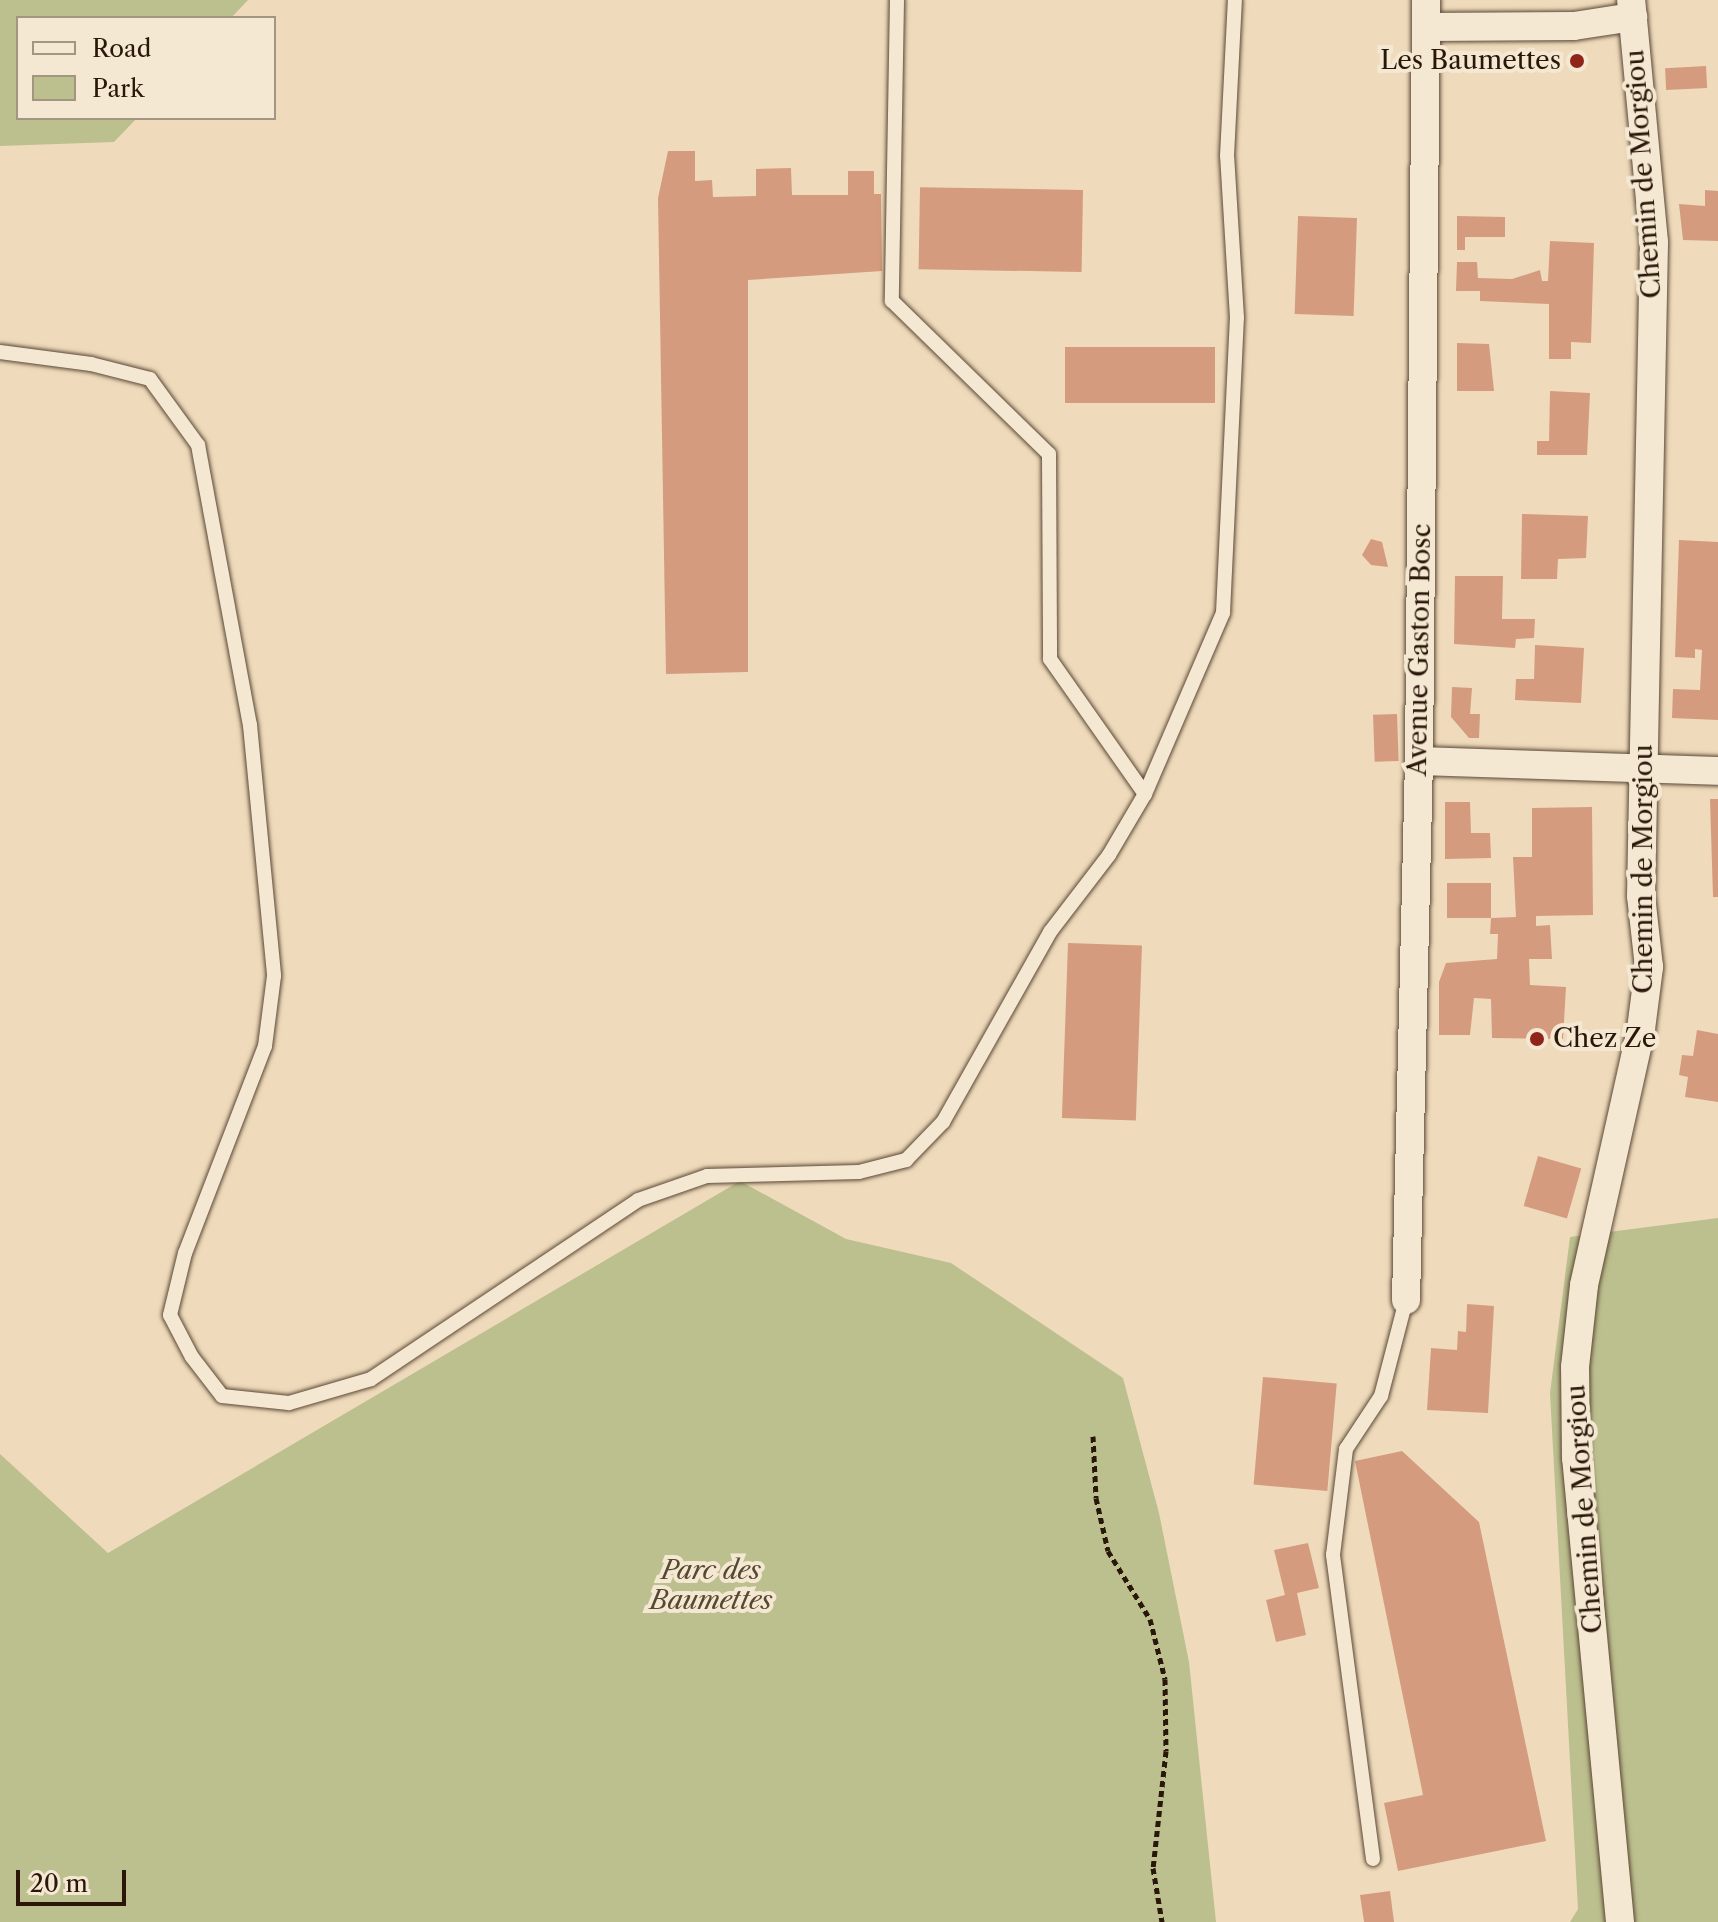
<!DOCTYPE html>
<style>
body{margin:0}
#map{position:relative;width:1718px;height:1922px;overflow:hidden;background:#efdbbb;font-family:"Libre Caslon Text",serif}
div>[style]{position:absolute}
.green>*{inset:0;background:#bcbf8e}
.building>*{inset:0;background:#d59b7e;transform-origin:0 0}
.path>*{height:5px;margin-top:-2.5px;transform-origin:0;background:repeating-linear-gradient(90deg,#2a1709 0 6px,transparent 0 10px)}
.roads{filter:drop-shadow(0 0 2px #5b4836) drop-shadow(0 0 2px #5b4836)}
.lane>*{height:14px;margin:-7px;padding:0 7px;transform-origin:7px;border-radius:7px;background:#f5e8d3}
.street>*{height:28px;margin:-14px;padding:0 14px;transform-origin:14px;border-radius:14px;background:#f5e8d3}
.dots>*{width:22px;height:22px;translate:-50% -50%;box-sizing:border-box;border:4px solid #f5e8d3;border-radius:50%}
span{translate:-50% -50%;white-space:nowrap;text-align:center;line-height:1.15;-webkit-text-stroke:8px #f5e8d3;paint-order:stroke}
.poi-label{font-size:26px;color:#2a1709}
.right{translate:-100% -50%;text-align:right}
.left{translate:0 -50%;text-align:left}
.street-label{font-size:26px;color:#2a1709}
.park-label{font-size:26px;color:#564931;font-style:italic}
.legend{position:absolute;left:16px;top:16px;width:260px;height:104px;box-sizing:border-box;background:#f5e8d3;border:2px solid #a49482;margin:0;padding:10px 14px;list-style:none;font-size:24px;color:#2a1709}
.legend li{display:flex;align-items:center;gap:16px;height:40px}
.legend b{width:40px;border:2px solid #a49482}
.scale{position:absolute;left:16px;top:1870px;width:110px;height:36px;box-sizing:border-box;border:4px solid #2a1709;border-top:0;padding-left:10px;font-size:24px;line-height:28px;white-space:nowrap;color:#2a1709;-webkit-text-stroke:6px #f5e8d3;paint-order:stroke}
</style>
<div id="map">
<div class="green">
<i style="clip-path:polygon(0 0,248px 0,231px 18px,18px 18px,18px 118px,137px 118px,114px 142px,0 146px)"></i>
<i style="clip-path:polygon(740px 1181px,846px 1239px,951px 1263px,1123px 1378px,1159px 1513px,1189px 1662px,1216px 1922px,0 1922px,0 1454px,108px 1553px)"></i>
<i style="clip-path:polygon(1718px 1218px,1718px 1922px,1570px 1922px,1578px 1909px,1550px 1393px,1570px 1237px)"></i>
</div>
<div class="building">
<i style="left:1706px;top:66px;width:22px;height:41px;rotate:87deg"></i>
<i style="clip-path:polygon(668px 151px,695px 151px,695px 181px,712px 180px,713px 197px,756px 196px,756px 169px,791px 168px,792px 195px,848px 195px,848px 171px,874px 171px,874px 194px,881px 194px,882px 271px,748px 280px,748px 672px,666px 674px,658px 198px)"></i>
<i style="left:1083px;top:190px;width:82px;height:163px;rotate:91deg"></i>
<i style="clip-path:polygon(1705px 190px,1718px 191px,1718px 241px,1683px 240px,1679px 204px,1705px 206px)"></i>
<i style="clip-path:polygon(1457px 216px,1505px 217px,1505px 237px,1465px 237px,1465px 250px,1457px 250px)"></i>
<i style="left:1357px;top:218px;width:98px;height:59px;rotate:92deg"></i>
<i style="clip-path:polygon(1550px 241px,1594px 243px,1591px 343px,1571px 342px,1571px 359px,1549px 359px,1549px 304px,1480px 301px,1480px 291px,1456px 291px,1457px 262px,1477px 262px,1478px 278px,1512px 279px,1540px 270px,1542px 281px,1548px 281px)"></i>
<i style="clip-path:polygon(1457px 343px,1489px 344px,1494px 391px,1457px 391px)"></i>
<i style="left:1065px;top:347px;width:150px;height:56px"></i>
<i style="clip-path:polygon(1550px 391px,1590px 393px,1587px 455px,1537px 455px,1537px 441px,1549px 441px)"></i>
<i style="clip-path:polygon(1522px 514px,1588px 516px,1586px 558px,1558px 559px,1557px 579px,1521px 579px)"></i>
<i style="clip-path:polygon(1371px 539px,1382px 542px,1388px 567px,1371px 565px,1362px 555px)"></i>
<i style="clip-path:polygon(1679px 540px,1718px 542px,1718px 720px,1672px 718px,1673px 689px,1700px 690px,1702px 650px,1695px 649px,1695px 658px,1675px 657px)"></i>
<i style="clip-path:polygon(1455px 576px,1503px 576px,1502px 619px,1535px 619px,1534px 638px,1516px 639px,1515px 648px,1454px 644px)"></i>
<i style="clip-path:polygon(1535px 645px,1584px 648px,1581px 703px,1515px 700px,1516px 679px,1534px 679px)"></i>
<i style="clip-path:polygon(1452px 687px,1472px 688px,1470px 714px,1480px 714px,1479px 738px,1469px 738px,1451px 717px)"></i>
<i style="left:1397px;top:714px;width:47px;height:24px;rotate:88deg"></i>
<i style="clip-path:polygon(1710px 799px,1718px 799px,1718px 897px,1713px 897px)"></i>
<i style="clip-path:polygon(1445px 802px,1470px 802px,1471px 833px,1490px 833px,1491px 858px,1445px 859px)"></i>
<i style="clip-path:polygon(1592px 807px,1593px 915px,1536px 916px,1536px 926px,1550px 925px,1552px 959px,1529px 959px,1530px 985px,1566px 987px,1563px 1039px,1492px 1038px,1491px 999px,1474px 998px,1470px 1035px,1439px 1035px,1439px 982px,1446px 963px,1497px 959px,1498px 934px,1490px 934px,1491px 918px,1516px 917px,1513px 857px,1532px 857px,1532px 808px)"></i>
<i style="left:1491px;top:883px;width:35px;height:44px;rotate:90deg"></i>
<i style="left:1068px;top:943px;width:74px;height:175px;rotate:2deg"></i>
<i style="clip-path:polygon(1697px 1030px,1718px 1034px,1718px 1102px,1685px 1097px,1688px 1077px,1679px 1075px,1682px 1055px,1693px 1056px)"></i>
<i style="left:1538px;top:1156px;width:45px;height:52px;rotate:16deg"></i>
<i style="clip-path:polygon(1467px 1304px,1494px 1306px,1488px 1413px,1427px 1410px,1431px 1348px,1457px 1350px,1458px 1331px,1466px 1332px)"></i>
<i style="left:1263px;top:1377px;width:74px;height:108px;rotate:5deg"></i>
<i style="clip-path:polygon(1402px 1451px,1479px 1522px,1546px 1841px,1398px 1871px,1384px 1803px,1423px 1795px,1355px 1461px)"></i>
<i style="clip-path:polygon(1308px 1543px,1319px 1588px,1297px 1593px,1306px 1635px,1276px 1642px,1266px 1600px,1285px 1595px,1274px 1550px)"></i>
<i style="clip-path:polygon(1390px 1891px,1394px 1922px,1364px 1922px,1360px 1895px)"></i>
</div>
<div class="path">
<i style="left:1093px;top:1436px;width:62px;rotate:87.2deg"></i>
<i style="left:1096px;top:1498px;width:54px;rotate:77.2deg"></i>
<i style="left:1108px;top:1551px;width:80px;rotate:58.3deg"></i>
<i style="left:1150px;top:1619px;width:62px;rotate:76deg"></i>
<i style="left:1165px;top:1679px;width:72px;rotate:89.2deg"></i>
<i style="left:1166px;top:1751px;width:118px;rotate:96.3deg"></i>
<i style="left:1153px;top:1868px;width:55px;rotate:80.5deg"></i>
</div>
<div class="roads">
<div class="lane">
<i style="left:897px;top:0;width:301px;rotate:91deg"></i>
<i style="left:892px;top:301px;width:219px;rotate:44.3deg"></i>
<i style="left:1049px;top:454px;width:205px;rotate:89.7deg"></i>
<i style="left:1050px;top:659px;width:165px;rotate:54.9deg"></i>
<i style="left:0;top:352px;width:92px;rotate:7.5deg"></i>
<i style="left:91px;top:364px;width:61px;rotate:14.3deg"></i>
<i style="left:150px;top:379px;width:82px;rotate:54deg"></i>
<i style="left:198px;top:445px;width:285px;rotate:79.5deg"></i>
<i style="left:250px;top:725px;width:252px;rotate:84.5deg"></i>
<i style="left:274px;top:976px;width:71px;rotate:97.3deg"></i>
<i style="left:265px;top:1046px;width:222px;rotate:111.1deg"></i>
<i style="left:185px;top:1253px;width:64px;rotate:103.6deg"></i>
<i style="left:170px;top:1315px;width:47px;rotate:62.4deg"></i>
<i style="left:192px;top:1357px;width:49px;rotate:52.4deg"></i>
<i style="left:222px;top:1396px;width:67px;rotate:6deg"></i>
<i style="left:289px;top:1403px;width:85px;rotate:-16.3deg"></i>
<i style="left:371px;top:1379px;width:321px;rotate:-33.8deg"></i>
<i style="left:638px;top:1200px;width:73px;rotate:-19.2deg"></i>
<i style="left:707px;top:1176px;width:152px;rotate:-1.5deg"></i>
<i style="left:859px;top:1172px;width:49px;rotate:-14.3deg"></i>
<i style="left:906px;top:1160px;width:53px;rotate:-45.8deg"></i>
<i style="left:943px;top:1122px;width:218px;rotate:-60.6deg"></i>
<i style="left:1050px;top:932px;width:97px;rotate:-52.5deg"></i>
<i style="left:1109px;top:855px;width:71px;rotate:-59.5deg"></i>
<i style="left:1145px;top:794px;width:197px;rotate:-66.7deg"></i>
<i style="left:1223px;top:613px;width:295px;rotate:-87.3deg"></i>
<i style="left:1237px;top:318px;width:162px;rotate:-93.5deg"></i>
<i style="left:1227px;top:156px;width:156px;rotate:-87.1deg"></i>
<i style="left:1373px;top:1859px;width:307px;rotate:-97.5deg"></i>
<i style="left:1333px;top:1555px;width:107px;rotate:-83deg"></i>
<i style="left:1346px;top:1449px;width:64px;rotate:-56.6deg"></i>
<i style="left:1381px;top:1396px;width:99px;rotate:-75.4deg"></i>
</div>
<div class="street">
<i style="left:1426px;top:27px;width:148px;rotate:-0.4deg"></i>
<i style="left:1574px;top:26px;width:60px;rotate:-8.7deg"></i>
<i style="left:1419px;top:761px;width:299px;rotate:1.9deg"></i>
<i style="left:1406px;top:1300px;width:539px;rotate:-88.62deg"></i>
<i style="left:1419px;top:761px;width:761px;rotate:-89.47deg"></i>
<i style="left:1620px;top:1922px;width:466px;rotate:-95.4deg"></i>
<i style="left:1576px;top:1458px;width:91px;rotate:-90.6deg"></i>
<i style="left:1575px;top:1367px;width:82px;rotate:-83.7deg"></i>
<i style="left:1584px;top:1285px;width:262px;rotate:-77.4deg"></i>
<i style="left:1641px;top:1029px;width:63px;rotate:-82.6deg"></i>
<i style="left:1649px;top:967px;width:71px;rotate:-96.4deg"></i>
<i style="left:1641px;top:896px;width:654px;rotate:-88.86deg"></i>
<i style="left:1654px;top:242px;width:243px;rotate:-95.4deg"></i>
</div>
</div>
<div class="dots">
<i style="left:1577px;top:61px;background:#8f2418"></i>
<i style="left:1537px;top:1039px;background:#8f2418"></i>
</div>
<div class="poi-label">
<span class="right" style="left:1561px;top:61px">Les Baumettes</span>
<span class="left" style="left:1553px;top:1039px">Chez Ze</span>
</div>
<div class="street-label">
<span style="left:1644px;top:174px;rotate:-94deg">Chemin de Morgiou</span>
<span style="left:1420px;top:650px;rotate:-89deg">Avenue Gaston Bosc</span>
<span style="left:1644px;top:869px;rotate:-90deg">Chemin de Morgiou</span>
<span style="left:1585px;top:1509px;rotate:-94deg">Chemin de Morgiou</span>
</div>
<div class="park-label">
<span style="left:711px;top:1586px">Parc des<br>Baumettes</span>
</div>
<ul class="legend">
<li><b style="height:10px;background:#f5e8d3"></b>Road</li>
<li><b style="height:22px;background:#bcbf8e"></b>Park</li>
</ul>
<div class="scale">20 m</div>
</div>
